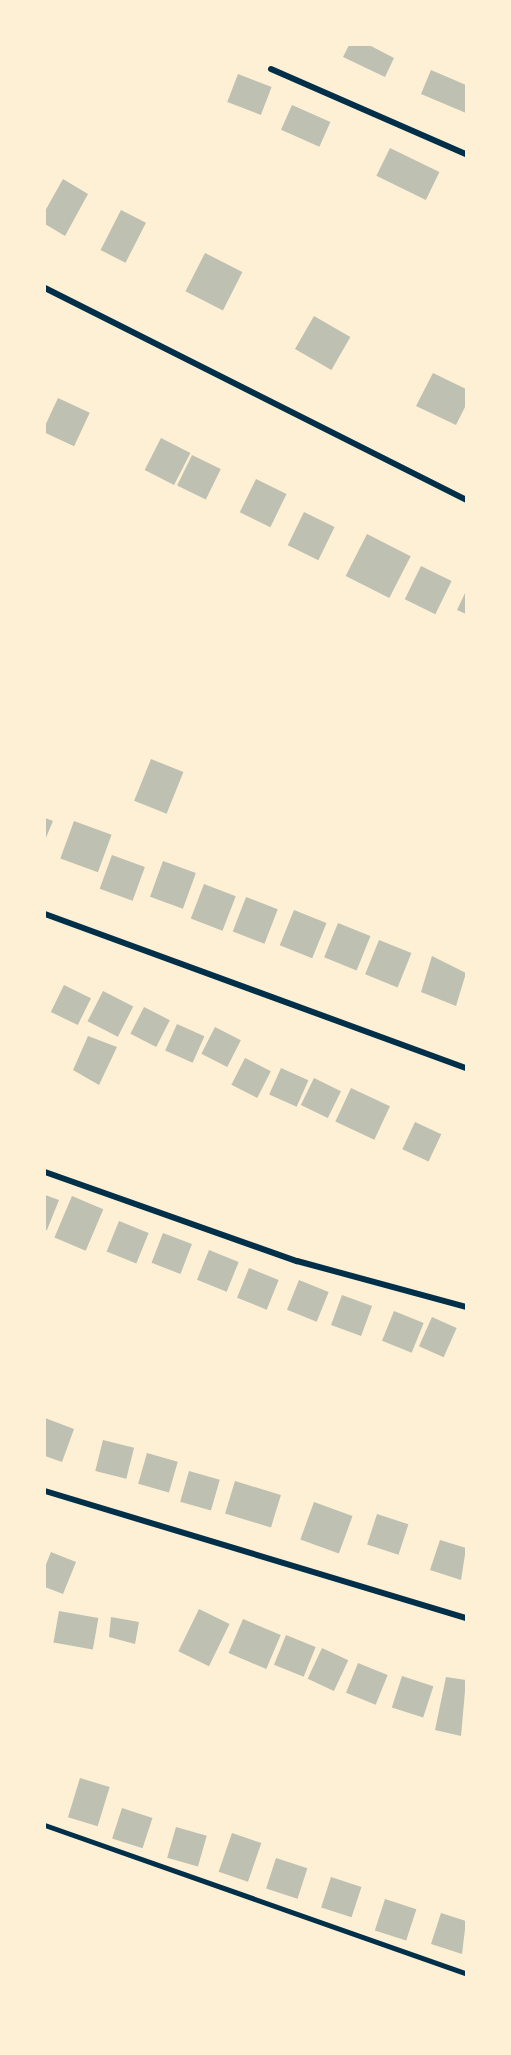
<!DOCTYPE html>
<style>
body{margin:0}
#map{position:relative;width:511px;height:2055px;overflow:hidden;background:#fdf0d5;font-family:Ubuntu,sans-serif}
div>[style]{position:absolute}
.building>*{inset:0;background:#bec0b2;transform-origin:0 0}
.service>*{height:4.5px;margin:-2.25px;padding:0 2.25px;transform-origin:2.25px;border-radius:2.25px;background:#003049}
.minor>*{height:6px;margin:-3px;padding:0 3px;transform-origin:3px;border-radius:3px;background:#003049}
span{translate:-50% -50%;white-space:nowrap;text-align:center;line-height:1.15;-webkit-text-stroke:6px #fdf0d5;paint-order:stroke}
.frame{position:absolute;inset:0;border:46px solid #fdf0d5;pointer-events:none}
</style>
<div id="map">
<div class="building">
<i style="clip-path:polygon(349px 45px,369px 45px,394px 58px,385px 77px,343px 57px)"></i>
<i style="clip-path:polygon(431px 70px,466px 85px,466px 113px,421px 94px)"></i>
<i style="left:238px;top:74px;width:36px;height:30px;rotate:21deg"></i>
<i style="left:292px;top:105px;width:42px;height:27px;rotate:24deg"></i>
<i style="left:390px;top:148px;width:55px;height:31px;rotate:26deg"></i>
<i style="clip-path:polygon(63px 179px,88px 194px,65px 236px,45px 224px,45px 211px)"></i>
<i style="left:121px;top:210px;width:28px;height:45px;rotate:27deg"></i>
<i style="left:205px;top:253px;width:42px;height:43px;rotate:27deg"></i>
<i style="left:314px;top:316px;width:42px;height:38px;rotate:30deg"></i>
<i style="clip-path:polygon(433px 373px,466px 389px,466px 405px,456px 425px,416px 406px)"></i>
<i style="left:58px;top:398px;width:35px;height:37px;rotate:25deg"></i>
<i style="left:161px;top:438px;width:33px;height:36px;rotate:27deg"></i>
<i style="left:192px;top:455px;width:32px;height:34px;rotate:26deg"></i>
<i style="left:256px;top:479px;width:34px;height:37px;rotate:26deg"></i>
<i style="left:304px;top:512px;width:34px;height:37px;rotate:26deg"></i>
<i style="left:367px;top:534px;width:49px;height:47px;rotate:27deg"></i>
<i style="left:421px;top:566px;width:34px;height:37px;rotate:26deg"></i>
<i style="clip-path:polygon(466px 591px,466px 614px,457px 610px)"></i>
<i style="left:151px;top:759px;width:35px;height:45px;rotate:22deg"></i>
<i style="clip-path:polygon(45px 818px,53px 821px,45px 840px)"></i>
<i style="left:74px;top:821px;width:40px;height:40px;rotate:20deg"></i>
<i style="left:112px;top:855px;width:35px;height:36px;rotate:20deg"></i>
<i style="left:163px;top:861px;width:35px;height:38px;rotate:20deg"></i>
<i style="left:204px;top:884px;width:34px;height:37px;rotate:21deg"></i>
<i style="left:246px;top:897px;width:34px;height:37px;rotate:21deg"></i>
<i style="left:294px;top:910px;width:35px;height:38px;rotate:22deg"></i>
<i style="left:338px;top:923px;width:35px;height:37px;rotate:22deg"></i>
<i style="left:379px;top:940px;width:35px;height:37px;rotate:22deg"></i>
<i style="clip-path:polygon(432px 956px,466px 973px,456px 1006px,421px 992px)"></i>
<i style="left:64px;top:985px;width:30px;height:30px;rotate:26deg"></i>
<i style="left:103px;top:991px;width:34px;height:34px;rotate:27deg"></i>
<i style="left:144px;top:1007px;width:29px;height:30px;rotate:27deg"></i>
<i style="left:177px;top:1024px;width:30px;height:29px;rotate:24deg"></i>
<i style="left:215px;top:1027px;width:29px;height:30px;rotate:27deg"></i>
<i style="clip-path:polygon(88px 1036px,117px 1047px,99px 1085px,73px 1070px)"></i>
<i style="left:245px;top:1058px;width:29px;height:30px;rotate:27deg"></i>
<i style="left:281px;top:1068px;width:30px;height:29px;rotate:24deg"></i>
<i style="left:314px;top:1078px;width:30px;height:30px;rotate:26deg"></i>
<i style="left:351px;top:1088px;width:43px;height:37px;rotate:25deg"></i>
<i style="left:415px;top:1122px;width:29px;height:30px;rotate:25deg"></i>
<i style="clip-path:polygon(45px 1195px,59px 1200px,47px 1230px,45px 1230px)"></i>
<i style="left:72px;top:1196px;width:34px;height:45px;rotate:23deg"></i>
<i style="left:119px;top:1221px;width:32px;height:33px;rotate:22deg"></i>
<i style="left:163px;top:1233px;width:31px;height:32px;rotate:21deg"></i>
<i style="left:209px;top:1250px;width:32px;height:32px;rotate:22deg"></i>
<i style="left:249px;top:1268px;width:32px;height:32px;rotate:22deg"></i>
<i style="left:299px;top:1280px;width:32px;height:32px;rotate:22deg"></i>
<i style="left:342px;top:1295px;width:32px;height:32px;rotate:20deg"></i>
<i style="left:394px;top:1311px;width:32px;height:32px;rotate:22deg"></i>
<i style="left:432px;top:1317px;width:27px;height:32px;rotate:24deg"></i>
<i style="clip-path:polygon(45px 1418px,74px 1429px,62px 1462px,45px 1456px)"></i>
<i style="left:103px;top:1440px;width:32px;height:32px;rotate:14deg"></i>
<i style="left:147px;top:1453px;width:32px;height:32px;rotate:16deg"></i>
<i style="left:189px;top:1471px;width:32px;height:32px;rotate:16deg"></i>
<i style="left:235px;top:1481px;width:48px;height:34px;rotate:17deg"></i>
<i style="left:314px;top:1502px;width:41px;height:40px;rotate:20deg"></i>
<i style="left:377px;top:1514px;width:33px;height:32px;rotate:18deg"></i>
<i style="clip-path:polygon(440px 1540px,466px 1548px,461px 1580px,430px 1570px)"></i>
<i style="clip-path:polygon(51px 1552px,76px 1562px,63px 1594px,45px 1587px,45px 1567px)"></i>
<i style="left:199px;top:1609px;width:34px;height:47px;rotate:26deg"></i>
<i style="left:59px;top:1611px;width:40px;height:32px;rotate:10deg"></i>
<i style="clip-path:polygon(111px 1617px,139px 1622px,135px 1644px,109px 1637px)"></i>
<i style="left:243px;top:1619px;width:41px;height:37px;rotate:23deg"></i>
<i style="left:286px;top:1635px;width:32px;height:32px;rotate:22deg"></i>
<i style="left:322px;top:1648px;width:29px;height:34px;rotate:25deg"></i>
<i style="left:358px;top:1663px;width:32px;height:32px;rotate:22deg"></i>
<i style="left:402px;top:1676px;width:33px;height:33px;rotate:18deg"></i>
<i style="clip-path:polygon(446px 1677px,466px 1680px,461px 1736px,435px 1730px)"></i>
<i style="left:80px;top:1778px;width:31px;height:41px;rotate:17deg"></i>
<i style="left:122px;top:1808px;width:32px;height:32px;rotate:18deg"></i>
<i style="left:176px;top:1827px;width:32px;height:32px;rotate:16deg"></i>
<i style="left:232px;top:1833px;width:31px;height:41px;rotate:19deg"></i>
<i style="left:276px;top:1858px;width:33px;height:32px;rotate:18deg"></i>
<i style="left:331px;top:1877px;width:32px;height:32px;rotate:18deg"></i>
<i style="left:385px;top:1899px;width:33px;height:33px;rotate:18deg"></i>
<i style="clip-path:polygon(441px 1913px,466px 1921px,462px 1954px,431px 1944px)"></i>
</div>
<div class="service">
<i style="left:45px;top:1825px;width:446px;rotate:19.4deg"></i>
</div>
<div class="minor">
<i style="left:271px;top:69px;width:213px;rotate:23.6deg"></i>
<i style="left:45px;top:288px;width:471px;rotate:26.7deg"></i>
<i style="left:45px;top:914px;width:448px;rotate:20.1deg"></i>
<i style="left:45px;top:1172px;width:267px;rotate:19.5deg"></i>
<i style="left:297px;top:1261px;width:175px;rotate:15.2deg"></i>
<i style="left:45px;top:1491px;width:440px;rotate:16.8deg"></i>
</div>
<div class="frame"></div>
</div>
